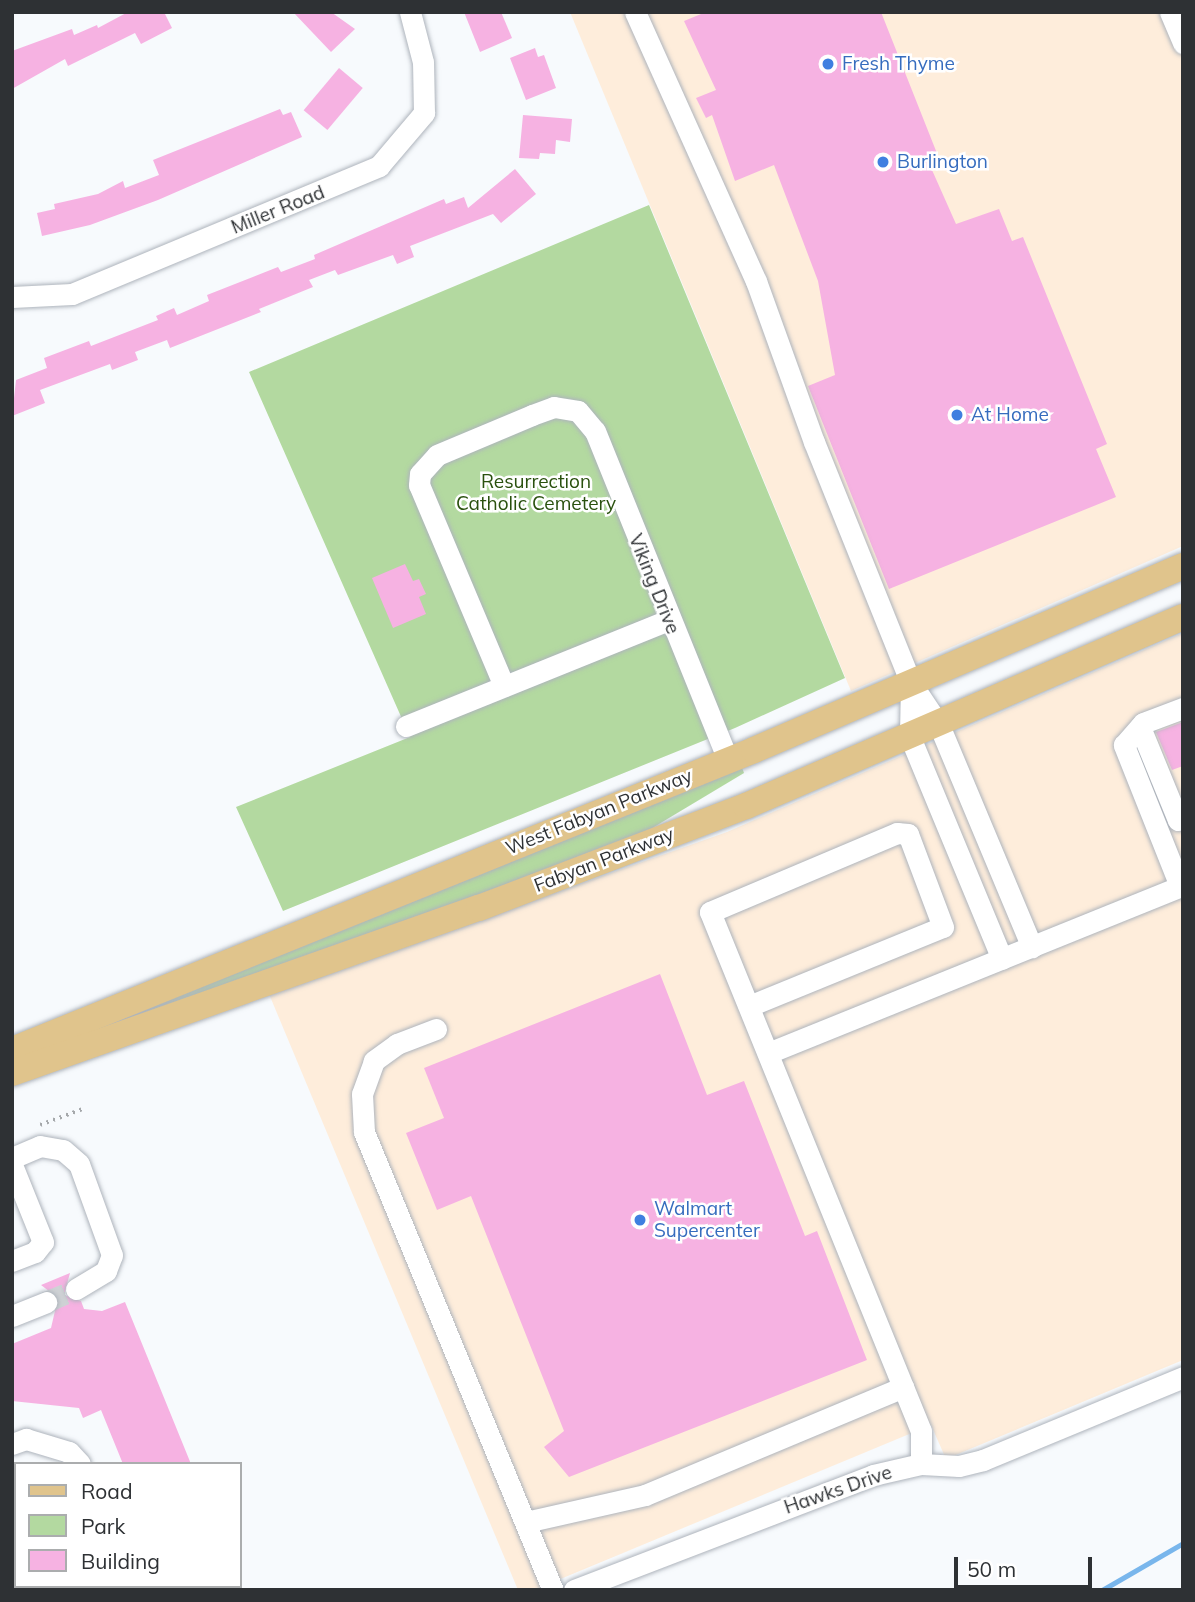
<!DOCTYPE html>
<style>
body{margin:0}
#map{position:relative;width:1195px;height:1602px;overflow:hidden;background:#f7fafd;font-family:Mulish,sans-serif}
div>[style]{position:absolute}
.commercial>*{inset:0;background:#feeddb}
.green>*{inset:0;background:#b3d9a0}
.stream>*{height:5px;margin:-2.5px;padding:0 2.5px;transform-origin:2.5px;border-radius:2.5px;background:#79b6ec}
.building>*{inset:0;background:#f6b2e2;transform-origin:0 0}
.minor-tunnel>*{height:21px;margin-top:-10.5px;transform-origin:0;background:repeating-linear-gradient(90deg,#cfd2d5 0 21px,transparent 0 31px)}
.path>*{height:3.5px;margin-top:-1.75px;transform-origin:0;background:repeating-linear-gradient(90deg,#a5a8ab 0 2px,transparent 0 7px)}
.roads{filter:drop-shadow(0 0 2px #aeb4bc) drop-shadow(0 0 2px #aeb4bc)}
.minor>*{height:21px;margin:-10.5px;padding:0 10.5px;transform-origin:10.5px;border-radius:10.5px;background:#fff}
.major>*{height:26px;margin:-13px;padding:0 13px;transform-origin:13px;border-radius:13px;background:#e0c48c}
.dots>*{width:19px;height:19px;translate:-50% -50%;box-sizing:border-box;border:4px solid #fff;border-radius:50%}
span{translate:-50% -50%;white-space:nowrap;text-align:center;line-height:1.15;-webkit-text-stroke:5px #fff;paint-order:stroke}
.shop-label{font-size:19px;color:#366cbe}
.left{translate:0 -50%;text-align:left}
.street-label{font-size:19px;color:#2e3134}
.park-label{font-size:19px;color:#2a510e}
.frame{position:absolute;inset:0;border:14px solid #2e3134;pointer-events:none}
.legend{position:absolute;left:14px;top:1462px;width:228px;height:126px;box-sizing:border-box;background:#fff;border:2px solid #abadae;margin:0;padding:9px 12px;list-style:none;font-size:21px;color:#2e3134}
.legend li{display:flex;align-items:center;gap:14px;height:35px}
.legend b{width:35px;border:2px solid #abadae}
.scale{position:absolute;left:954px;top:1557px;width:138px;height:32px;box-sizing:border-box;border:4px solid #2e3134;border-top:0;padding-left:9px;font-size:21px;line-height:24px;white-space:nowrap;color:#2e3134;-webkit-text-stroke:5px #fff;paint-order:stroke}
</style>
<div id="map">
<div class="commercial">
<i style="clip-path:polygon(570px 12px,1183px 12px,1183px 546px,851px 691px)"></i>
<i style="clip-path:polygon(1183px 633px,1183px 1360px,946px 1459px,931px 1425px,534px 1590px,518px 1590px,269px 994px,727px 832px)"></i>
</div>
<div class="green">
<i style="clip-path:polygon(649px 205px,845px 678px,735px 728px,283px 911px,236px 807px,410px 737px,249px 372px)"></i>
<i style="clip-path:polygon(741px 765px,744px 773px,609px 854px,20px 1059px)"></i>
</div>
<div class="stream">
<i style="left:1102px;top:1590px;width:94px;rotate:-30.1deg"></i>
</div>
<div class="building">
<i style="clip-path:polygon(128px 12px,164px 12px,172px 28px,141px 44px,135px 33px,68px 66px,65px 59px,12px 89px,12px 51px,72px 29px,74px 35px,97px 25px,98px 28px)"></i>
<i style="clip-path:polygon(293px 12px,331px 12px,355px 29px,331px 52px)"></i>
<i style="clip-path:polygon(464px 12px,501px 12px,512px 38px,480px 52px)"></i>
<i style="clip-path:polygon(706px 12px,881px 12px,942px 166px,932px 170px,956px 224px,999px 209px,1012px 241px,1023px 237px,1107px 444px,1096px 449px,1116px 497px,889px 589px,808px 386px,835px 375px,818px 281px,774px 165px,735px 181px,712px 115px,706px 118px,696px 98px,716px 90px,684px 21px)"></i>
<i style="clip-path:polygon(535px 48px,538px 57px,544px 55px,556px 88px,526px 100px,510px 58px)"></i>
<i style="left:339px;top:68px;width:31px;height:55px;rotate:40deg"></i>
<i style="clip-path:polygon(280px 109px,283px 115px,291px 112px,302px 137px,158px 200px,90px 225px,42px 236px,37px 213px,55px 209px,54px 204px,98px 194px,123px 181px,125px 188px,159px 175px,153px 160px)"></i>
<i style="clip-path:polygon(523px 115px,572px 119px,570px 142px,556px 140px,555px 154px,540px 153px,539px 159px,519px 158px)"></i>
<i style="clip-path:polygon(515px 169px,536px 194px,501px 223px,493px 214px,410px 246px,414px 257px,397px 264px,393px 255px,338px 275px,335px 270px,309px 280px,313px 287px,259px 309px,261px 312px,170px 348px,167px 340px,135px 352px,138px 360px,112px 370px,110px 364px,40px 390px,45px 403px,12px 416px,16px 380px,47px 368px,44px 358px,89px 341px,91px 346px,158px 320px,156px 316px,174px 308px,177px 315px,209px 301px,207px 295px,278px 267px,281px 272px,315px 259px,314px 255px,444px 199px,446px 204px,464px 197px,468px 208px)"></i>
<i style="clip-path:polygon(405px 564px,413px 581px,419px 579px,426px 594px,419px 597px,426px 614px,393px 628px,372px 578px)"></i>
<i style="clip-path:polygon(1183px 722px,1183px 766px,1172px 770px,1156px 732px)"></i>
<i style="clip-path:polygon(660px 974px,707px 1095px,744px 1081px,805px 1236px,817px 1231px,867px 1360px,569px 1477px,544px 1447px,564px 1431px,471px 1196px,437px 1210px,406px 1133px,444px 1118px,424px 1068px)"></i>
<i style="clip-path:polygon(70px 1273px,64px 1295px,81px 1301px,84px 1309px,102px 1311px,125px 1302px,191px 1464px,123px 1464px,101px 1410px,83px 1418px,79px 1408px,12px 1401px,12px 1344px,51px 1328px,58px 1298px,41px 1285px)"></i>
</div>
<div class="minor-tunnel">
<i style="left:46px;top:1302px;width:33px;rotate:-23deg"></i>
</div>
<div class="path">
<i style="left:40px;top:1125px;width:48px;rotate:-20.7deg"></i>
</div>
<div class="roads">
<div class="minor">
<i style="left:635px;top:12px;width:295px;rotate:65.8deg"></i>
<i style="left:756px;top:281px;width:171px;rotate:70.2deg"></i>
<i style="left:814px;top:442px;width:260px;rotate:68.1deg"></i>
<i style="left:911px;top:683px;width:50px;rotate:56.3deg"></i>
<i style="left:939px;top:725px;width:241px;rotate:67.3deg"></i>
<i style="left:1170px;top:12px;width:34px;rotate:67deg"></i>
<i style="left:12px;top:297px;width:60px;rotate:-2.9deg"></i>
<i style="left:72px;top:294px;width:333px;rotate:-22.6deg"></i>
<i style="left:379px;top:166px;width:70px;rotate:-49.7deg"></i>
<i style="left:424px;top:113px;width:51px;rotate:-91.1deg"></i>
<i style="left:423px;top:62px;width:52px;rotate:-104.6deg"></i>
<i style="left:911px;top:683px;width:54px;rotate:91.1deg"></i>
<i style="left:910px;top:737px;width:240px;rotate:67.5deg"></i>
<i style="left:504px;top:686px;width:218px;rotate:-112.9deg"></i>
<i style="left:419px;top:485px;width:11px;rotate:-85deg"></i>
<i style="left:420px;top:474px;width:25px;rotate:-48deg"></i>
<i style="left:437px;top:455px;width:103px;rotate:-22.8deg"></i>
<i style="left:532px;top:415px;width:23px;rotate:-20deg"></i>
<i style="left:554px;top:407px;width:24px;rotate:9deg"></i>
<i style="left:578px;top:411px;width:26px;rotate:50deg"></i>
<i style="left:595px;top:431px;width:355px;rotate:68deg"></i>
<i style="left:406px;top:726px;width:283px;rotate:-22deg"></i>
<i style="left:1140px;top:727px;width:100px;rotate:67.8deg"></i>
<i style="left:1178px;top:820px;width:5px;rotate:-22deg"></i>
<i style="left:1180px;top:886px;width:152px;rotate:-111.7deg"></i>
<i style="left:1124px;top:745px;width:29px;rotate:-49deg"></i>
<i style="left:1143px;top:723px;width:43px;rotate:-20.6deg"></i>
<i style="left:749px;top:1006px;width:209px;rotate:-22.2deg"></i>
<i style="left:943px;top:927px;width:99px;rotate:-110.6deg"></i>
<i style="left:908px;top:834px;width:11px;rotate:-175deg"></i>
<i style="left:897px;top:833px;width:203px;rotate:157.1deg"></i>
<i style="left:710px;top:912px;width:560px;rotate:67.88deg"></i>
<i style="left:921px;top:1431px;width:33px;rotate:90deg"></i>
<i style="left:436px;top:1029px;width:42px;rotate:159deg"></i>
<i style="left:397px;top:1044px;width:29px;rotate:144deg"></i>
<i style="left:374px;top:1061px;width:35px;rotate:110deg"></i>
<i style="left:362px;top:1094px;width:38px;rotate:87deg"></i>
<i style="left:364px;top:1132px;width:495px;rotate:67.6deg"></i>
<i style="left:768px;top:1053px;width:448px;rotate:-22deg"></i>
<i style="left:12px;top:1158px;width:30px;rotate:-23deg"></i>
<i style="left:40px;top:1146px;width:23px;rotate:10deg"></i>
<i style="left:63px;top:1150px;width:21px;rotate:41deg"></i>
<i style="left:79px;top:1164px;width:97px;rotate:70.1deg"></i>
<i style="left:112px;top:1255px;width:17px;rotate:111deg"></i>
<i style="left:106px;top:1271px;width:35px;rotate:149deg"></i>
<i style="left:12px;top:1165px;width:83px;rotate:68.1deg"></i>
<i style="left:43px;top:1242px;width:13px;rotate:129deg"></i>
<i style="left:35px;top:1252px;width:25px;rotate:159deg"></i>
<i style="left:12px;top:1316px;width:37px;rotate:-22deg"></i>
<i style="left:12px;top:1444px;width:15px;rotate:-20deg"></i>
<i style="left:26px;top:1439px;width:45px;rotate:16.8deg"></i>
<i style="left:69px;top:1452px;width:16px;rotate:47deg"></i>
<i style="left:526px;top:1522px;width:122px;rotate:-12.8deg"></i>
<i style="left:645px;top:1495px;width:280px;rotate:-22.7deg"></i>
<i style="left:12px;top:1571px;width:4px"></i>
<i style="left:61px;top:1586px;width:11px;rotate:22deg"></i>
<i style="left:135px;top:1586px;width:4px;rotate:76deg"></i>
<i style="left:574px;top:1590px;width:320px;rotate:-21deg"></i>
<i style="left:873px;top:1475px;width:49px;rotate:-12.9deg"></i>
<i style="left:921px;top:1464px;width:38px;rotate:3deg"></i>
<i style="left:959px;top:1466px;width:25px;rotate:-14deg"></i>
<i style="left:983px;top:1460px;width:217px;rotate:-22.5deg"></i>
</div>
<div class="major">
<i style="left:12px;top:1050px;width:800px;rotate:-22.01deg"></i>
<i style="left:754px;top:750px;width:467px;rotate:-23.2deg"></i>
<i style="left:12px;top:1073px;width:495px;rotate:-19.5deg"></i>
<i style="left:479px;top:908px;width:286px;rotate:-20.9deg"></i>
<i style="left:746px;top:806px;width:476px;rotate:-23.4deg"></i>
</div>
</div>
<div class="dots">
<i style="left:828px;top:64px;background:#3f7fe0"></i>
<i style="left:883px;top:162px;background:#3f7fe0"></i>
<i style="left:957px;top:415px;background:#3f7fe0"></i>
<i style="left:640px;top:1220px;background:#3f7fe0"></i>
</div>
<div class="shop-label">
<span class="left" style="left:842px;top:64px">Fresh Thyme</span>
<span class="left" style="left:897px;top:162px">Burlington</span>
<span class="left" style="left:971px;top:415px">At Home</span>
<span class="left" style="left:654px;top:1220px">Walmart<br>Supercenter</span>
</div>
<div class="street-label">
<span style="left:278px;top:210px;rotate:-22deg">Miller Road</span>
<span style="left:654px;top:584px;rotate:68deg">Viking Drive</span>
<span style="left:599px;top:812px;rotate:-22deg">West Fabyan Parkway</span>
<span style="left:604px;top:860px;rotate:-21deg">Fabyan Parkway</span>
<span style="left:838px;top:1490px;rotate:-19deg">Hawks Drive</span>
</div>
<div class="park-label">
<span style="left:536px;top:493px">Resurrection<br>Catholic Cemetery</span>
</div>
<div class="frame"></div>
<ul class="legend">
<li><b style="height:9px;background:#e0c48c"></b>Road</li>
<li><b style="height:19px;background:#b3d9a0"></b>Park</li>
<li><b style="height:19px;background:#f6b2e2"></b>Building</li>
</ul>
<div class="scale">50 m</div>
</div>
